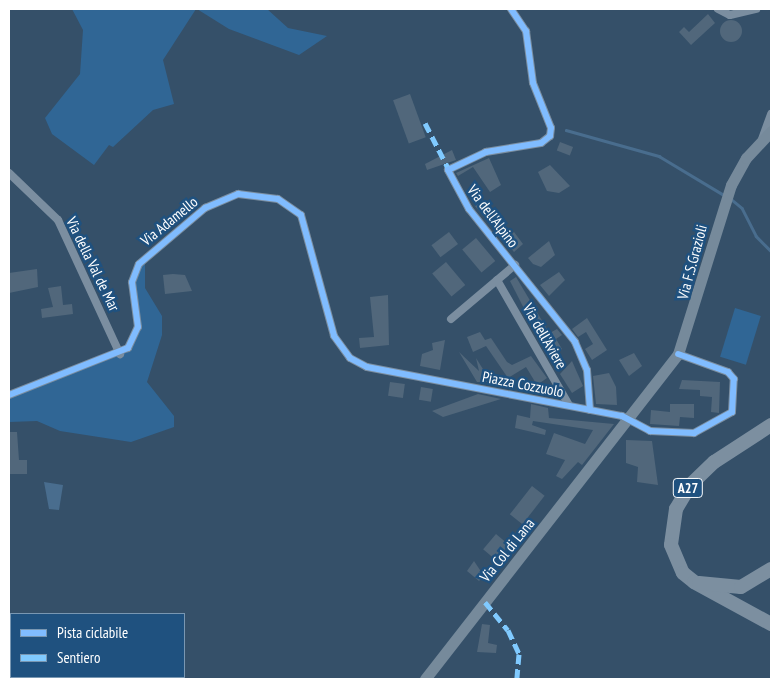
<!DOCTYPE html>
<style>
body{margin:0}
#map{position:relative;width:780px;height:688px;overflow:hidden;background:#355069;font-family:"PT Sans Narrow",sans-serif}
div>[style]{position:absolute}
.green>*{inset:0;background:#306695;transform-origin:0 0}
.water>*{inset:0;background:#496d8e}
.stream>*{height:2.5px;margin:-1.25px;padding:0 1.25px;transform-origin:1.25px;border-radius:1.25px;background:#496d8e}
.building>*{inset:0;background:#51677b;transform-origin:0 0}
.round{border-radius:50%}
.street>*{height:8px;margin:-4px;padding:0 4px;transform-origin:4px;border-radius:4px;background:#7b8ea0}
.secondary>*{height:11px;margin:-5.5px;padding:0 5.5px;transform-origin:5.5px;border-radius:5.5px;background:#768a9b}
.highway>*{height:14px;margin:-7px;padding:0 7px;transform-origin:7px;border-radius:7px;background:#7c8fa0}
.quiet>*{height:5px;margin-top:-2.5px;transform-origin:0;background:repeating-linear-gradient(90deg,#80caff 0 10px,transparent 0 15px)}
.cycleway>*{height:6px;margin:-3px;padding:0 3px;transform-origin:3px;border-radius:3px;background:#80bcff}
span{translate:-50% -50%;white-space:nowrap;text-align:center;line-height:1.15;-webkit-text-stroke:5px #1f517f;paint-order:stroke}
.shield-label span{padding:1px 4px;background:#1f517f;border:1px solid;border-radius:4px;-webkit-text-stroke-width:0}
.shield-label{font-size:14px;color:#fff;font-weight:700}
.street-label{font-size:15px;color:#fff}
.frame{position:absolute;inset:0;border:10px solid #fff;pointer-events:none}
.legend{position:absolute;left:10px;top:613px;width:175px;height:65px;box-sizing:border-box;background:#1f517f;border:1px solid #7997b2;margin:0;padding:6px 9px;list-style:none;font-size:15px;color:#fff}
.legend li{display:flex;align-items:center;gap:10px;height:25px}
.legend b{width:25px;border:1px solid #7997b2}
</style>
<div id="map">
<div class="green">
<i style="clip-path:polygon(72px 9px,196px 9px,163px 60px,174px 104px,153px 110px,113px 147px,109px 145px,94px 165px,52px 134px,45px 118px,80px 74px,83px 30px)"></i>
<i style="clip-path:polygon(197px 9px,267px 9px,288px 28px,327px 36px,299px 55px,229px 29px)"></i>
<i style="clip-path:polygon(145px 257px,145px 288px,162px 316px,162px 335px,147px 382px,174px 416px,174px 427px,131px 442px,60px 431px,37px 421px,9px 422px,9px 394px,114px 356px,138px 333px,133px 283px)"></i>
<i style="left:735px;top:308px;width:27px;height:51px;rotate:17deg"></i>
</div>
<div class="water">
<i style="clip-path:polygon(44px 482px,63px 485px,59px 510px,49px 509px)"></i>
</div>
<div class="stream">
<i style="left:566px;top:130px;width:97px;rotate:15.6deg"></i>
<i style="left:659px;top:156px;width:76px;rotate:31deg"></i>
<i style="left:731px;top:199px;width:14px;rotate:39deg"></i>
<i style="left:742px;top:208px;width:31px;rotate:63deg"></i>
<i style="left:756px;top:236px;width:21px;rotate:45deg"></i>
</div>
<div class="building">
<i style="clip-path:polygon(708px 14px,715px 23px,691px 45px,679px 32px,684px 27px,689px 32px)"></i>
<i class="round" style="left:720px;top:20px;width:22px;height:22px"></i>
<i style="left:410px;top:94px;width:46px;height:18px;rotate:70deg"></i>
<i style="left:560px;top:142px;width:14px;height:9px;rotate:21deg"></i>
<i style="clip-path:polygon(452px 150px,456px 160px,427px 170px,425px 164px)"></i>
<i style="clip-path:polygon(489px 158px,501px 185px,490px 192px,473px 167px,458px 176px,456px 173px)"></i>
<i style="clip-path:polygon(550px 165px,570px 186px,559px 193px,547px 191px,538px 172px)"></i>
<i style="left:482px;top:199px;width:12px;height:10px;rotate:48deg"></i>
<i style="left:449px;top:232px;width:15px;height:22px;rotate:53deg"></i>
<i style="clip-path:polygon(514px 232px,523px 244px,514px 252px,505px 241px)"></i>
<i style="left:476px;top:238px;width:30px;height:18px;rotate:50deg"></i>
<i style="clip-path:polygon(549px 241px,555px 255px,541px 267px,533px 264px,528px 258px)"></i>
<i style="left:446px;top:262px;width:30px;height:18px;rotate:50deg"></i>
<i style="clip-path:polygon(37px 269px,38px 287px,9px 293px,9px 273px)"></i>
<i style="clip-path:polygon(559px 272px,565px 280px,549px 296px,540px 285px)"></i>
<i style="clip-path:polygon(173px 274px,185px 275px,192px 291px,165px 294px,163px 275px)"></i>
<i style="clip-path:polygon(516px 277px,547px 329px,537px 334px,510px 281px)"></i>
<i style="clip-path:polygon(61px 286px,63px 305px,72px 304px,73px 314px,42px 318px,41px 309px,53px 307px,48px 288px)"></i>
<i style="clip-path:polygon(388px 295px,389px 345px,360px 348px,359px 338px,374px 337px,370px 297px)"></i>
<i style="clip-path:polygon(587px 318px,607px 350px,592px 360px,585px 349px,593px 344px,586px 332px,578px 337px,572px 329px)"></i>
<i style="clip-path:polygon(557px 329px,562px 335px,553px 341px,548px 334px)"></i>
<i style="clip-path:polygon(480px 332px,485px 340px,491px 338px,507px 362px,512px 365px,531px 356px,547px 378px,537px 385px,526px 367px,508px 378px,486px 346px,473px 352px,467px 337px)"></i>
<i style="clip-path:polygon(556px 339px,562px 349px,550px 356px,545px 347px)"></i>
<i style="clip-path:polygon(445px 340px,440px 370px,420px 366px,422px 354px,433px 350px,432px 343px)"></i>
<i style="clip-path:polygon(459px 352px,479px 371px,476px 358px,491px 382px,477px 382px)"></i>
<i style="clip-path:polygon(634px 353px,642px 366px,629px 376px,619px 360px)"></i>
<i style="clip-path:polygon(572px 361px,583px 386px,572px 393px,560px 374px)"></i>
<i style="clip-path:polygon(609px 373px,616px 387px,617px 405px,596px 404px,593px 376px)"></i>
<i style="clip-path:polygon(682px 380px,720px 382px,719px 413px,711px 412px,712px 397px,700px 396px,700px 390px,679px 389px)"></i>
<i style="left:390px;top:382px;width:15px;height:14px;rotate:8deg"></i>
<i style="left:421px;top:387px;width:12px;height:13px;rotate:9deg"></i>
<i style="clip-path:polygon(478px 394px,501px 399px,443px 417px,432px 411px)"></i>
<i style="clip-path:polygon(531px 404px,548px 408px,549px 418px,614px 424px,582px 465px,578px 462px,562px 479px,556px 476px,565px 460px,546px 454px,554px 433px,585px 444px,593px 430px,533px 421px,532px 425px,546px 430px,545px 435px,515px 428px,517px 415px,530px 418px)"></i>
<i style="clip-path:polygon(670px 404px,694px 404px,694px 418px,680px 417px,679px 426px,650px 424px,651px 410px,670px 412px)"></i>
<i style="clip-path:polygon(9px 432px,17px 432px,19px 460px,27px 460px,27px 474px,9px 474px)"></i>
<i style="clip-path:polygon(626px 440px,652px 441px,658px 485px,637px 482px,638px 467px,626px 463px)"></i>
<i style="left:532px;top:486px;width:16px;height:36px;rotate:38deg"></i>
<i style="left:496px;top:534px;width:17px;height:20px;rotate:40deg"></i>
<i style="clip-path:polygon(474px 561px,484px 576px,479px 581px,467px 571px)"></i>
<i style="clip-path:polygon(482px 624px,490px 625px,488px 643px,497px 645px,496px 653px,477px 652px)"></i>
</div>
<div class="street">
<i style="left:511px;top:9px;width:27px;rotate:56deg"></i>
<i style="left:526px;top:31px;width:52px;rotate:82.3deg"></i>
<i style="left:533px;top:83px;width:48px;rotate:68.2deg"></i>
<i style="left:551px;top:128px;width:8px;rotate:97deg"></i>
<i style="left:550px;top:136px;width:11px;rotate:142deg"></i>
<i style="left:541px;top:143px;width:56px;rotate:170.7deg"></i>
<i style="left:486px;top:152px;width:42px;rotate:154.7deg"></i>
<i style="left:448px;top:170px;width:44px;rotate:61.7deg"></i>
<i style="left:469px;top:209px;width:170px;rotate:51.4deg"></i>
<i style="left:575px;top:342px;width:30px;rotate:67deg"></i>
<i style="left:587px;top:370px;width:40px;rotate:85.7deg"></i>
<i style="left:718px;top:9px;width:13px;rotate:27deg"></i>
<i style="left:730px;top:15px;width:27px;rotate:-13deg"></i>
<i style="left:762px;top:139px;width:27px;rotate:-70deg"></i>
<i style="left:9px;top:173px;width:68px;rotate:43.8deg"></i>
<i style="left:58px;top:220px;width:148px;rotate:65.2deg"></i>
<i style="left:497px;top:280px;width:144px;rotate:60.1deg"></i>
<i style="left:451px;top:319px;width:84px;rotate:-40.2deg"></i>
<i style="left:9px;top:395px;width:128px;rotate:-21.6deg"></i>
<i style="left:128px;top:348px;width:23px;rotate:-65deg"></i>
<i style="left:138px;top:327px;width:45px;rotate:-97.6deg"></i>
<i style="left:132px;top:282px;width:19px;rotate:-69deg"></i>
<i style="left:139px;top:264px;width:87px;rotate:-40.3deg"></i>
<i style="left:205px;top:208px;width:36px;rotate:-23deg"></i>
<i style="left:238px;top:194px;width:40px;rotate:7.1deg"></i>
<i style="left:278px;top:199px;width:28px;rotate:35deg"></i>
<i style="left:301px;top:215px;width:125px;rotate:74.7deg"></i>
<i style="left:334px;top:336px;width:27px;rotate:54deg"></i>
<i style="left:350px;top:358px;width:19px;rotate:28deg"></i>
<i style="left:367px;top:367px;width:260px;rotate:10.9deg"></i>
<i style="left:622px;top:416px;width:32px;rotate:28deg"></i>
<i style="left:650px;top:431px;width:44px;rotate:2.6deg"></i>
<i style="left:694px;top:433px;width:43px;rotate:-28.9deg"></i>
<i style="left:732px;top:412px;width:33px;rotate:-87deg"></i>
<i style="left:734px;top:379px;width:9px;rotate:-131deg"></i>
<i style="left:728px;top:372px;width:53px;rotate:-160.2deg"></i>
</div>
<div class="secondary">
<i style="left:425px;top:679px;width:412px;rotate:-52.1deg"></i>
<i style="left:678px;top:354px;width:177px;rotate:-72.6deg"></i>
<i style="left:731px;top:185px;width:31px;rotate:-61deg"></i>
<i style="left:746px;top:158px;width:37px;rotate:-47deg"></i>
</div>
<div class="highway">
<i style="left:771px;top:425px;width:68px;rotate:147deg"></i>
<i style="left:714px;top:462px;width:32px;rotate:136deg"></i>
<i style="left:691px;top:484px;width:29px;rotate:121deg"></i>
<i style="left:676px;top:509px;width:36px;rotate:98deg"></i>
<i style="left:671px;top:545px;width:30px;rotate:67deg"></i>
<i style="left:683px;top:573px;width:14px;rotate:39deg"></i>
<i style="left:694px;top:582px;width:88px;rotate:28.6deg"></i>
<i style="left:699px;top:583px;width:42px;rotate:5.4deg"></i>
<i style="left:741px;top:587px;width:35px;rotate:-31deg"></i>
</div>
<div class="quiet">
<i style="left:425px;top:123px;width:51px;rotate:62.9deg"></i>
<i style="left:485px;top:602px;width:36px;rotate:51deg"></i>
<i style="left:508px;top:630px;width:26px;rotate:65deg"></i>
<i style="left:519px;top:654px;width:25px;rotate:95deg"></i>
</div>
<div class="cycleway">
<i style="left:511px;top:9px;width:27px;rotate:56deg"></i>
<i style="left:526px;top:31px;width:52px;rotate:82.3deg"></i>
<i style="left:533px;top:83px;width:48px;rotate:68.2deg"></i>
<i style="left:551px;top:128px;width:8px;rotate:97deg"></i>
<i style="left:550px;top:136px;width:11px;rotate:142deg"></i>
<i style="left:541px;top:143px;width:56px;rotate:170.7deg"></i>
<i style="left:486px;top:152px;width:42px;rotate:154.7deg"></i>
<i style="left:448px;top:170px;width:44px;rotate:61.7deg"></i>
<i style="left:469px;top:209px;width:170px;rotate:51.4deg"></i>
<i style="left:575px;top:342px;width:30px;rotate:67deg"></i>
<i style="left:587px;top:370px;width:40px;rotate:85.7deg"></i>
<i style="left:9px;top:395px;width:128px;rotate:-21.6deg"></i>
<i style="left:128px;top:348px;width:23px;rotate:-65deg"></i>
<i style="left:138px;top:327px;width:45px;rotate:-97.6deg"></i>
<i style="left:132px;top:282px;width:19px;rotate:-69deg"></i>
<i style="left:139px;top:264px;width:87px;rotate:-40.3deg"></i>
<i style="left:205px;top:208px;width:36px;rotate:-23deg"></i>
<i style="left:238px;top:194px;width:40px;rotate:7.1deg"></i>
<i style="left:278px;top:199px;width:28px;rotate:35deg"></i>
<i style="left:301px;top:215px;width:125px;rotate:74.7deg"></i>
<i style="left:334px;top:336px;width:27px;rotate:54deg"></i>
<i style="left:350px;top:358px;width:19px;rotate:28deg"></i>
<i style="left:367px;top:367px;width:260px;rotate:10.9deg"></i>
<i style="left:622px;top:416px;width:32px;rotate:28deg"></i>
<i style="left:650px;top:431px;width:44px;rotate:2.6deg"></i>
<i style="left:694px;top:433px;width:43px;rotate:-28.9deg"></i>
<i style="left:732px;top:412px;width:33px;rotate:-87deg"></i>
<i style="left:734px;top:379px;width:9px;rotate:-131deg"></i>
<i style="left:728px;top:372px;width:53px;rotate:-160.2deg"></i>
</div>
<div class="shield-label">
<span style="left:688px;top:488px">A27</span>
</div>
<div class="street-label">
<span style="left:493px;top:216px;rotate:53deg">Via dell'Alpino</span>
<span style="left:169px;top:221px;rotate:-39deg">Via Adamello</span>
<span style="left:692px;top:262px;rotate:-75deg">Via F.S.Grazioli</span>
<span style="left:93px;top:264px;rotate:64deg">Via della Val de Mar</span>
<span style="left:545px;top:336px;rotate:60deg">Via dell'Aviere</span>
<span style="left:523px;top:384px;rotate:11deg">Piazza Cozzuolo</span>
<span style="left:507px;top:550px;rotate:-51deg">Via Col di Lana</span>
</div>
<div class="frame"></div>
<ul class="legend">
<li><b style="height:6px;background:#80bcff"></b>Pista ciclabile</li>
<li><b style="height:6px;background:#80caff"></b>Sentiero</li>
</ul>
</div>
